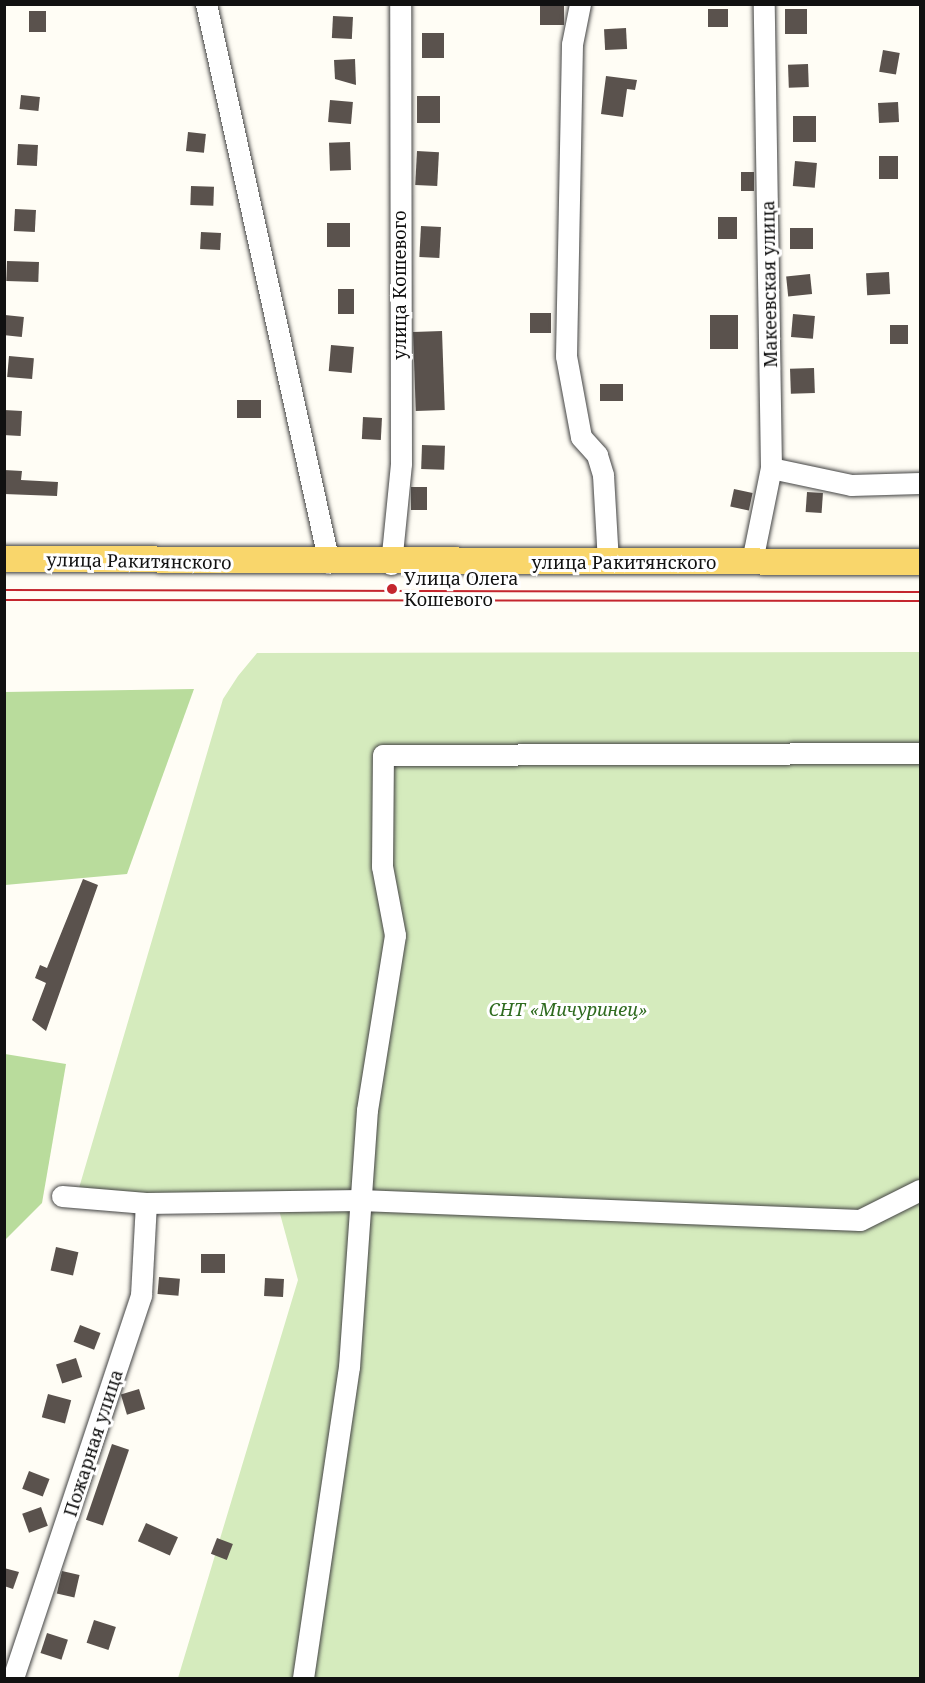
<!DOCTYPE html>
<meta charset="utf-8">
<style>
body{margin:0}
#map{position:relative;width:925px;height:1683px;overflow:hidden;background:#fffdf5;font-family:"Noto Serif",serif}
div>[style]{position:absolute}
.green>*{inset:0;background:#d5ebbd}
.forest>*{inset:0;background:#b9dc9c}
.building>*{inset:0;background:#5a524d;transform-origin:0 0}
.roads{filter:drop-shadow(0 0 2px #444) drop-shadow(0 0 2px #444)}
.minor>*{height:21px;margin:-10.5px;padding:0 10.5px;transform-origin:10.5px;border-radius:10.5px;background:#fff}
.major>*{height:26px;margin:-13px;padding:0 13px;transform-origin:13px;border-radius:13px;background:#f9d66b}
.tram>*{height:1.5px;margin:-0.75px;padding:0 0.75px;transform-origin:0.75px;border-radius:0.75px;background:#c4262e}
.dots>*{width:16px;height:16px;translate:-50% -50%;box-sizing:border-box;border:3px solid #fff;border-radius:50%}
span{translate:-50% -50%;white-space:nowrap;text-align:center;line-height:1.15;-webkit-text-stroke:6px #fff;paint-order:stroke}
.street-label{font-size:18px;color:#111}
.poi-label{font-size:18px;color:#111}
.left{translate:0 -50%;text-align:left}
.park-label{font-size:18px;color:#2f6b1f;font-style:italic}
.frame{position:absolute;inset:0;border:6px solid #111;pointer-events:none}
</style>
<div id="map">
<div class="green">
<i style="clip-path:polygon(920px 652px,920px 1678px,178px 1678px,298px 1280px,279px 1210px,79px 1188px,223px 699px,238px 676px,257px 653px)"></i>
</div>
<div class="forest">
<i style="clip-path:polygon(194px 689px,127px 874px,5px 885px,5px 692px)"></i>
<i style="clip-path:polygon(5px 1054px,66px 1064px,42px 1203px,5px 1240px)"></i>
</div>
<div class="building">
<i style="left:540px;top:4px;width:24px;height:21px"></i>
<i style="left:728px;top:9px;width:18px;height:20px;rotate:90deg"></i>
<i style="left:785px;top:9px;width:22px;height:25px"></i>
<i style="left:29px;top:11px;width:17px;height:21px"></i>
<i style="left:333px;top:16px;width:20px;height:22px;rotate:3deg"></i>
<i style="left:626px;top:28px;width:21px;height:22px;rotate:87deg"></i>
<i style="left:444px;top:33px;width:25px;height:22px;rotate:90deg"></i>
<i style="left:883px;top:50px;width:17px;height:22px;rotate:10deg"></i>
<i style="clip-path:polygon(355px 59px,356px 85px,335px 79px,334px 60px)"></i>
<i style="left:808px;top:64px;width:23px;height:20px;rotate:88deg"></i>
<i style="clip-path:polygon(606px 76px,637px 80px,635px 90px,627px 89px,623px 117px,601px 114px)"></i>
<i style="left:21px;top:95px;width:19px;height:14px;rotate:6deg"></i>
<i style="left:440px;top:96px;width:27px;height:23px;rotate:90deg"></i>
<i style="left:330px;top:100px;width:23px;height:22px;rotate:5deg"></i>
<i style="left:898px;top:102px;width:20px;height:20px;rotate:87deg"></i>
<i style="left:816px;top:116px;width:26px;height:23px;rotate:90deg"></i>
<i style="left:188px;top:132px;width:18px;height:19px;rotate:6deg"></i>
<i style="left:350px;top:142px;width:28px;height:21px;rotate:88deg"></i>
<i style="left:18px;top:144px;width:20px;height:21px;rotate:3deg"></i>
<i style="left:417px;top:151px;width:22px;height:34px;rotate:3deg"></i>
<i style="left:879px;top:156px;width:19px;height:23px"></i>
<i style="left:795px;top:161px;width:22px;height:25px;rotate:5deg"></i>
<i style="left:741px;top:172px;width:13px;height:19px"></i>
<i style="left:191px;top:186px;width:23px;height:19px;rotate:2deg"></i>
<i style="left:15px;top:209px;width:21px;height:22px;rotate:3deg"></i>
<i style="left:718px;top:217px;width:19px;height:22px"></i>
<i style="left:327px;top:223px;width:23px;height:24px"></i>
<i style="left:421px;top:226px;width:20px;height:31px;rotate:3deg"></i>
<i style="left:790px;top:228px;width:23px;height:21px"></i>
<i style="left:201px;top:232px;width:20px;height:17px;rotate:3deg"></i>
<i style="left:7px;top:261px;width:32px;height:20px;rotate:2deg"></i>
<i style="left:889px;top:272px;width:22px;height:23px;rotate:87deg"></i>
<i style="left:810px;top:274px;width:20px;height:24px;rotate:84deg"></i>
<i style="left:338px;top:289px;width:16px;height:25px"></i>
<i style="left:530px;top:313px;width:21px;height:20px"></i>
<i style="left:793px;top:314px;width:22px;height:23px;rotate:5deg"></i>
<i style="left:5px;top:315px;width:19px;height:20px;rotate:6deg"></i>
<i style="left:738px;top:315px;width:34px;height:28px;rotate:90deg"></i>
<i style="left:890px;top:325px;width:18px;height:19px"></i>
<i style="left:442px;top:331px;width:79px;height:29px;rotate:88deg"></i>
<i style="left:331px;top:345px;width:23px;height:26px;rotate:5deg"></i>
<i style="left:9px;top:356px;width:25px;height:21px;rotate:5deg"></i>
<i style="left:814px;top:368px;width:25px;height:24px;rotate:88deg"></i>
<i style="left:600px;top:384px;width:23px;height:17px"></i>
<i style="left:237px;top:400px;width:24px;height:18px"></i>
<i style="left:4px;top:410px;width:18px;height:25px;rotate:3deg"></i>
<i style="left:363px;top:417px;width:19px;height:22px;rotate:3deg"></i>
<i style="left:422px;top:445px;width:23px;height:24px;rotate:2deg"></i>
<i style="clip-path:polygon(4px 470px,22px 471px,21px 480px,58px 482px,57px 496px,4px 494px)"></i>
<i style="left:411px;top:487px;width:16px;height:23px"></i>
<i style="left:734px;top:489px;width:19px;height:18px;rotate:12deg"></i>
<i style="left:807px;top:492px;width:16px;height:20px;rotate:4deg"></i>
<i style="clip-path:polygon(83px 879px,98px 885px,46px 1031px,32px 1020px,46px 983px,35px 978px,40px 965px,47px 968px)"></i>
<i style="left:56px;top:1247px;width:23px;height:24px;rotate:13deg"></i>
<i style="left:201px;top:1254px;width:24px;height:19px"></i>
<i style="left:159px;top:1277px;width:21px;height:17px;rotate:5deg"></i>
<i style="left:265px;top:1278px;width:19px;height:18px;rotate:3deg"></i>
<i style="left:80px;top:1325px;width:22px;height:18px;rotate:21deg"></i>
<i style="left:76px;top:1358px;width:20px;height:21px;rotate:72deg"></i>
<i style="left:139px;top:1389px;width:21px;height:19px;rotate:73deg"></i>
<i style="left:48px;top:1394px;width:24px;height:24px;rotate:15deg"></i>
<i style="left:112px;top:1444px;width:18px;height:80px;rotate:19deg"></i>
<i style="left:29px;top:1471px;width:22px;height:19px;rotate:21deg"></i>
<i style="left:41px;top:1507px;width:20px;height:20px;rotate:70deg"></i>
<i style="left:146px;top:1523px;width:35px;height:20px;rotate:24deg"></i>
<i style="left:217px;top:1538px;width:17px;height:17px;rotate:21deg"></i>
<i style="clip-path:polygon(4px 1568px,19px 1572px,13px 1589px,4px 1586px)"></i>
<i style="left:62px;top:1571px;width:18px;height:23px;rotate:13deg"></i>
<i style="left:94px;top:1620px;width:23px;height:24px;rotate:18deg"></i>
<i style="left:47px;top:1633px;width:22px;height:21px;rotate:18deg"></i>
</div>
<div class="roads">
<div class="minor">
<i style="left:206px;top:4px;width:572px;rotate:77.59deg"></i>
<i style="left:580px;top:4px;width:41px;rotate:101.3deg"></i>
<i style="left:572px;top:44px;width:312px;rotate:91.1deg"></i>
<i style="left:566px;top:356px;width:82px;rotate:79.5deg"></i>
<i style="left:581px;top:437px;width:24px;rotate:48deg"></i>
<i style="left:597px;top:455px;width:21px;rotate:73deg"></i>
<i style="left:603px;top:475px;width:86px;rotate:86.7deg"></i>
<i style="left:771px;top:468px;width:82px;rotate:12deg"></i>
<i style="left:851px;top:485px;width:69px;rotate:-1.7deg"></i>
<i style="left:752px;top:561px;width:95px;rotate:-78.5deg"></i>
<i style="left:771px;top:468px;width:464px;rotate:-90.9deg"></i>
<i style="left:391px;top:564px;width:101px;rotate:-84.3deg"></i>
<i style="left:401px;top:463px;width:459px;rotate:-90.1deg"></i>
<i style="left:62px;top:1196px;width:84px;rotate:4.8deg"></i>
<i style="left:146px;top:1203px;width:214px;rotate:-0.8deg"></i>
<i style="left:360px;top:1200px;width:500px;rotate:2.29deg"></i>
<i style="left:860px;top:1220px;width:67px;rotate:-26.6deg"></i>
<i style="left:13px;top:1678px;width:404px;rotate:-71.5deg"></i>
<i style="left:141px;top:1295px;width:92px;rotate:-86.9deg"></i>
<i style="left:303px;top:1678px;width:314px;rotate:-81.6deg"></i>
<i style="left:349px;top:1367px;width:258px;rotate:-86deg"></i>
<i style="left:367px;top:1110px;width:177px;rotate:-80.9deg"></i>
<i style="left:395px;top:935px;width:70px;rotate:-100.7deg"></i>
<i style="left:382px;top:866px;width:111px;rotate:-89.5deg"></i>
<i style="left:383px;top:755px;width:537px;rotate:-0.21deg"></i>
</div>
<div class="major">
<i style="left:4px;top:559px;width:916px;rotate:0.19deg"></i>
</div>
</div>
<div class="tram">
<i style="left:4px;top:590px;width:916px;rotate:0.13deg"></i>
<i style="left:4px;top:600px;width:916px;rotate:0.06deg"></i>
</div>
<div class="dots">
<i style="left:392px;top:589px;background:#c4262e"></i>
</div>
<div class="street-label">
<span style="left:769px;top:284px;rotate:-91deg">Макеевская улица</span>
<span style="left:399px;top:285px;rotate:-90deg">улица Кошевого</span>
<span style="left:139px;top:561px;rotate:1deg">улица Ракитянского</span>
<span style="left:624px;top:562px">улица Ракитянского</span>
<span style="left:93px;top:1443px;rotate:-72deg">Пожарная улица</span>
</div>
<div class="poi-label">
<span class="left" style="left:404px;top:589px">Улица Олега<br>Кошевого</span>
</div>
<div class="park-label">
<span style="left:568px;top:1009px">СНТ «Мичуринец»</span>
</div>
<div class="frame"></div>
</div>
